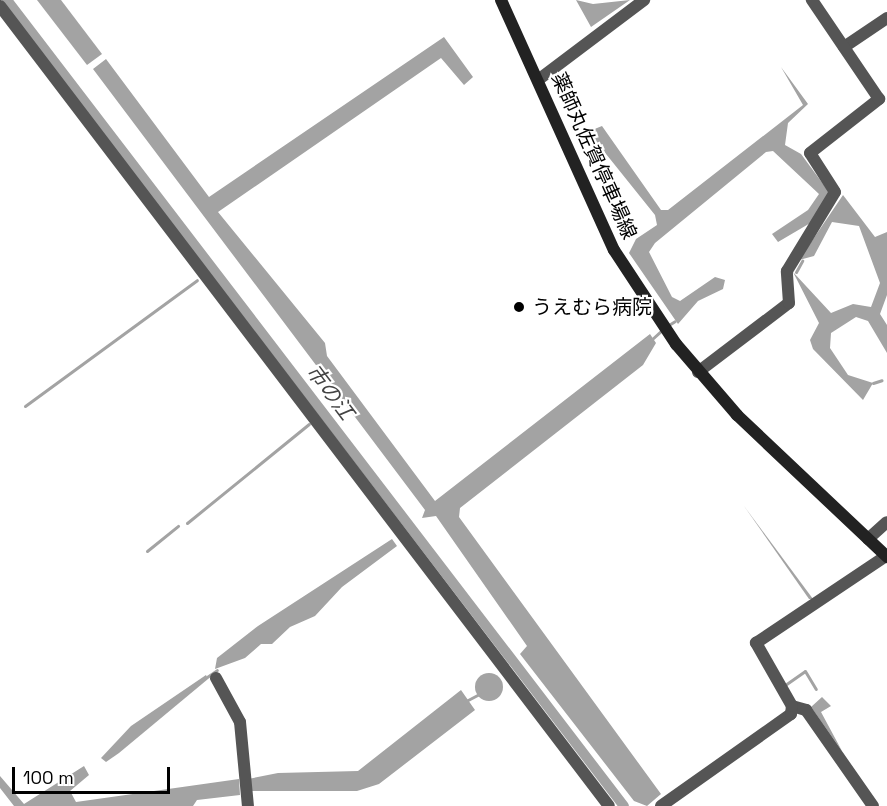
<!DOCTYPE html>
<meta charset="utf-8">
<style>
body{margin:0}
#map{position:relative;width:887px;height:806px;overflow:hidden;background:#fff;font-family:"Space Grotesk","Noto Sans JP",sans-serif}
div>[style]{position:absolute}
.water>*{inset:0;background:#a3a3a3}
.round{border-radius:50%}
.stream>*{height:3px;margin:-1.5px;padding:0 1.5px;transform-origin:1.5px;border-radius:1.5px;background:#a3a3a3}
.canal>*{height:10px;margin:-5px;padding:0 5px;transform-origin:5px;border-radius:5px;background:#a3a3a3}
.minor>*{height:12px;margin:-6px;padding:0 6px;transform-origin:6px;border-radius:6px;background:#555}
.secondary>*{height:12px;margin:-6px;padding:0 6px;transform-origin:6px;border-radius:6px;background:#222}
.dots>*{width:16px;height:16px;translate:-50% -50%;box-sizing:border-box;border:3px solid #fff;border-radius:50%}
span{translate:-50% -50%;white-space:nowrap;text-align:center;line-height:1.15;-webkit-text-stroke:4.5px #fff;paint-order:stroke}
.street-label{font-size:20px;color:#000}
.poi-label{font-size:20px;color:#000}
.left{translate:0 -50%;text-align:left}
.water-label{font-size:21px;color:#444;font-style:italic}
.scale{position:absolute;left:12px;top:767px;width:158px;height:27px;box-sizing:border-box;border:3px solid #000;border-top:0;padding-left:8px;font-size:18px;line-height:21px;white-space:nowrap;color:#000;-webkit-text-stroke:4px #fff;paint-order:stroke}
</style>
<div id="map">
<div class="water">
<i style="clip-path:polygon(37px 0,61px 0,102px 54px,87px 65px)"></i>
<i style="clip-path:polygon(576px 0,593px 4px,630px 0,591px 27px)"></i>
<i style="clip-path:polygon(444px 37px,473px 77px,464px 85px,441px 58px,218px 212px,325px 343px,327px 356px,435px 501px,650px 334px,656px 343px,643px 365px,460px 508px,459px 517px,661px 794px,647px 806px,634px 801px,520px 654px,527px 646px,436px 516px,422px 518px,425px 510px,93px 69px,106px 59px,209px 197px)"></i>
<i style="clip-path:polygon(781px 67px,808px 104px,788px 123px,785px 145px,801px 154px,829px 192px,812px 222px,778px 242px,772px 234px,808px 210px,819px 194px,773px 151px,766px 152px,655px 243px,649px 252px,672px 297px,680px 301px,715px 277px,725px 280px,723px 289px,698px 301px,678px 324px,629px 253px,636px 239px,657px 225px,655px 215px,594px 139px,578px 144px,577px 136px,602px 126px,661px 210px,668px 210px,803px 105px)"></i>
<i style="clip-path:polygon(843px 195px,875px 237px,887px 232px,887px 295px,880px 314px,887px 325px,887px 353px,868px 321px,856px 317px,831px 333px,830px 348px,848px 375px,873px 383px,863px 400px,813px 349px,810px 340px,819px 323px,793px 272px,831px 313px,853px 304px,871px 307px,880px 283px,859px 226px,832px 222px,814px 256px,799px 260px)"></i>
<i style="clip-path:polygon(744px 506px,813px 599px,809px 599px)"></i>
<i style="clip-path:polygon(392px 539px,397px 546px,342px 587px,315px 616px,290px 627px,272px 644px,261px 644px,245px 658px,215px 669px,217px 658px,258px 626px)"></i>
<i class="round" style="left:475px;top:673px;width:28px;height:28px"></i>
<i style="clip-path:polygon(206px 675px,208px 679px,119px 753px,106px 762px,101px 758px,131px 726px)"></i>
<i style="clip-path:polygon(461px 690px,475px 710px,379px 784px,357px 791px,250px 791px,248px 779px,278px 773px,358px 771px)"></i>
<i style="clip-path:polygon(822px 697px,831px 706px,821px 712px,842px 751px,811px 707px)"></i>
<i style="clip-path:polygon(84px 766px,89px 775px,70px 791px,76px 802px,239px 779px,240px 795px,197px 800px,193px 806px,14px 806px,0 788px,0 776px,24px 804px)"></i>
</div>
<div class="stream">
<i style="left:796px;top:272px;width:13px;rotate:-61deg"></i>
<i style="left:667px;top:326px;width:9px;rotate:-32deg"></i>
<i style="left:651px;top:340px;width:15px;rotate:-42deg"></i>
<i style="left:873px;top:383px;width:9px;rotate:-18deg"></i>
<i style="left:25px;top:406px;width:213px;rotate:-36.2deg"></i>
<i style="left:187px;top:523px;width:157px;rotate:-39.1deg"></i>
<i style="left:147px;top:551px;width:40px;rotate:-39deg"></i>
<i style="left:207px;top:677px;width:12px;rotate:-35deg"></i>
<i style="left:785px;top:685px;width:24px;rotate:-35deg"></i>
<i style="left:805px;top:671px;width:21px;rotate:59deg"></i>
<i style="left:466px;top:701px;width:15px;rotate:-28deg"></i>
</div>
<div class="canal">
<i style="left:7px;top:0;width:1015px;rotate:52.57deg"></i>
</div>
<div class="minor">
<i style="left:0;top:6px;width:1005px;rotate:52.72deg"></i>
<i style="left:844px;top:47px;width:52px;rotate:-34deg"></i>
<i style="left:538px;top:80px;width:133px;rotate:-37deg"></i>
<i style="left:698px;top:372px;width:114px;rotate:-37.2deg"></i>
<i style="left:789px;top:303px;width:32px;rotate:-94deg"></i>
<i style="left:787px;top:271px;width:92px;rotate:-58.7deg"></i>
<i style="left:835px;top:192px;width:46px;rotate:-122.7deg"></i>
<i style="left:810px;top:153px;width:88px;rotate:-38deg"></i>
<i style="left:879px;top:99px;width:120px;rotate:-124.1deg"></i>
<i style="left:868px;top:539px;width:25px;rotate:-42deg"></i>
<i style="left:216px;top:678px;width:50px;rotate:61.4deg"></i>
<i style="left:240px;top:722px;width:84px;rotate:84.6deg"></i>
<i style="left:792px;top:706px;width:15px;rotate:16deg"></i>
<i style="left:806px;top:710px;width:117px;rotate:55.1deg"></i>
<i style="left:661px;top:806px;width:159px;rotate:-35.3deg"></i>
<i style="left:791px;top:714px;width:8px;rotate:-83deg"></i>
<i style="left:792px;top:706px;width:73px;rotate:-119.7deg"></i>
<i style="left:756px;top:643px;width:156px;rotate:-33.8deg"></i>
</div>
<div class="secondary">
<i style="left:501px;top:0;width:274px;rotate:65.7deg"></i>
<i style="left:614px;top:250px;width:113px;rotate:56.6deg"></i>
<i style="left:676px;top:344px;width:94px;rotate:49.3deg"></i>
<i style="left:737px;top:415px;width:207px;rotate:43.4deg"></i>
</div>
<div class="dots">
<i style="left:519px;top:307px;background:#000"></i>
</div>
<div class="street-label">
<span style="left:594px;top:156px;rotate:66deg">薬師丸佐賀停車場線</span>
</div>
<div class="poi-label">
<span class="left" style="left:532px;top:307px">うえむら病院</span>
</div>
<div class="water-label">
<span style="left:330px;top:392px;rotate:53deg">市の江</span>
</div>
<div class="scale">100 m</div>
</div>
